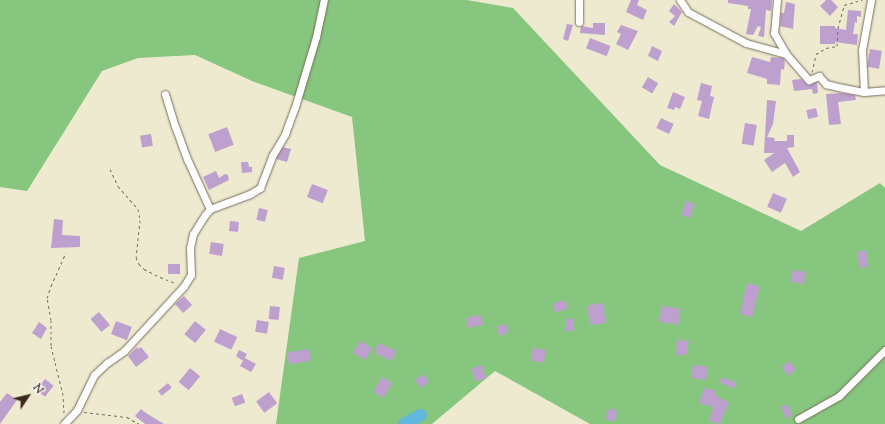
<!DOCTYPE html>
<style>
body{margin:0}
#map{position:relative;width:885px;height:424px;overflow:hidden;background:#eeead0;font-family:"Sorts Mill Goudy",serif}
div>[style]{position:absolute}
.green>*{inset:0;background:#86c67e}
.river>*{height:12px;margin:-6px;padding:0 6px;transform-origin:6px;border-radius:6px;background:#62b7de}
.building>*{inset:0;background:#bea0ce;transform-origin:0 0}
.path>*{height:1px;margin-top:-0.5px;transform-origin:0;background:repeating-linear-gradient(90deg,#7a6d5c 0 3px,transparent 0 6px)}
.roads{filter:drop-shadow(0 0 1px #7a6d5c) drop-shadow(0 0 1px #7a6d5c)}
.street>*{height:7px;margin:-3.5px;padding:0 3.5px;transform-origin:3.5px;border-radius:3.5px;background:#fff}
span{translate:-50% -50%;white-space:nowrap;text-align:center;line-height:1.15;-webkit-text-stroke:3.5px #fdfcf7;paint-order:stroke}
.north{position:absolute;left:8px;top:376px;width:40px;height:40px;-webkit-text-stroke:3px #fdfcf7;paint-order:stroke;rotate:55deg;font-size:11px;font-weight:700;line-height:16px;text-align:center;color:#3b2a1e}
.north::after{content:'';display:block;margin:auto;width:14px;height:18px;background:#3b2a1e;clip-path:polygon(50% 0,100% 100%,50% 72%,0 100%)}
</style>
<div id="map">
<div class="green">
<i style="clip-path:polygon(0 0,467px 0,513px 8px,660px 165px,801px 231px,880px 183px,885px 188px,885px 424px,590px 424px,495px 371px,432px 424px,276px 424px,299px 258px,365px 241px,352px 117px,252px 81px,195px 55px,138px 58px,102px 71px,27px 191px,0 187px)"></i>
</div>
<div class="river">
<i style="left:404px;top:424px;width:19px;rotate:-28deg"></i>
</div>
<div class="building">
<i style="clip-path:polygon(631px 0,639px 0,637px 5px,647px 10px,643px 20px,626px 12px)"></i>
<i style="clip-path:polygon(728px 0,772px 0,771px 11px,766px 10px,764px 37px,758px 36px,761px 27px,758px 26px,753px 35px,746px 34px,751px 9px,748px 9px,748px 6px,728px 3px)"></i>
<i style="clip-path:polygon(826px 0,831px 0,838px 7px,830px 16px,820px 6px)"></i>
<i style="clip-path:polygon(786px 2px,795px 4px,793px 29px,780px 26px,781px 13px,784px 13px)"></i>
<i style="clip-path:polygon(674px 4px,682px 12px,674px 26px,669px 22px,675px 16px,669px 11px)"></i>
<i style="clip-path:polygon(848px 10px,861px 11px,861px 17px,857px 16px,857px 23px,855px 22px,853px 34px,858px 34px,857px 45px,835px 42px,835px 44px,820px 44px,820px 26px,835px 26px,835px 28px,846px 30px)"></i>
<i style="clip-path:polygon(593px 23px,605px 23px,605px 35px,580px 33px,581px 26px,593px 28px)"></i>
<i style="clip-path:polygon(567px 24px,573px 25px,568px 41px,563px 39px)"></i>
<i style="clip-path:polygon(621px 25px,638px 31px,628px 50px,616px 44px,621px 34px,617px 32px)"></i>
<i style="left:590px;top:38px;width:22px;height:11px;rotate:21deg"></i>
<i style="clip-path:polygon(652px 46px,662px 51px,658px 61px,648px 56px)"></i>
<i style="left:870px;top:49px;width:12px;height:18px;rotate:9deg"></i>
<i style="clip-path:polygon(752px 57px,770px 62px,771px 57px,783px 58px,785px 61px,784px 70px,781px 69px,780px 85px,767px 84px,767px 79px,747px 73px)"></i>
<i style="left:648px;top:77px;width:12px;height:12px;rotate:31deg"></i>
<i style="clip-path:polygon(801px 79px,808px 85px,817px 82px,818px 93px,813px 94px,812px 89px,794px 91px,792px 80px)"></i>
<i style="clip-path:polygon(701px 83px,712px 86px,710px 96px,714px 97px,709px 119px,698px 116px,702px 101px,697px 100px)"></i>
<i style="clip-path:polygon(673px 92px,685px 97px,680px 109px,675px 107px,674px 110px,667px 108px)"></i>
<i style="clip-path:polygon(841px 93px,855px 95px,856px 100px,838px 102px,841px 124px,829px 125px,826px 94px)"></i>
<i style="clip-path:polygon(767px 100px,776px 101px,773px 124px,767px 137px,775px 138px,774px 141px,787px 141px,787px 135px,794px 135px,794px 147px,787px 148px,800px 172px,793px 177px,785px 163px,772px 172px,764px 160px,774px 153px,764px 153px)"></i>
<i style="left:816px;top:108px;width:9px;height:10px;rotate:77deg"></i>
<i style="left:661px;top:118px;width:14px;height:11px;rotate:25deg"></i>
<i style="left:745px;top:123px;width:12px;height:21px;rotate:9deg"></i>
<i style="left:227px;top:127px;width:19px;height:20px;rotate:69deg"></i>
<i style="left:151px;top:134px;width:12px;height:11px;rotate:81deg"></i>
<i style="clip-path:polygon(283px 147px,291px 149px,287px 162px,276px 159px)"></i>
<i style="clip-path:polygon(241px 162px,248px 162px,249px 167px,252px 167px,252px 172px,242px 173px)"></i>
<i style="clip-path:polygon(216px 171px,219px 178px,225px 174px,228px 175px,229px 180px,209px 190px,203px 177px)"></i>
<i style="left:312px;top:184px;width:17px;height:14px;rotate:21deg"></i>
<i style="left:773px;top:193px;width:15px;height:15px;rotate:23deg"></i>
<i style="left:686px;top:201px;width:9px;height:15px;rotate:18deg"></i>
<i style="left:259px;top:208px;width:9px;height:12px;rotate:13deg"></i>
<i style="clip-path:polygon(54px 219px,63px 220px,62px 235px,80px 236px,80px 247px,51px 248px)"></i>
<i style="left:230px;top:221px;width:9px;height:10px;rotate:6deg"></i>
<i style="left:211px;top:242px;width:13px;height:12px;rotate:9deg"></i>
<i style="clip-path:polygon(866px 250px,868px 267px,860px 268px,857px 252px)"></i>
<i style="left:180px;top:264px;width:10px;height:12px;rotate:90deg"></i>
<i style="left:274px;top:266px;width:11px;height:12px;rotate:10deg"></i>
<i style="left:793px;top:270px;width:13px;height:12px;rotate:9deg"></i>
<i style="left:747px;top:283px;width:13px;height:32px;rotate:13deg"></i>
<i style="left:184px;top:296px;width:12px;height:12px;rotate:48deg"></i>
<i style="left:565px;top:300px;width:9px;height:13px;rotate:72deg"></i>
<i style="left:603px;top:303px;width:20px;height:16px;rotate:81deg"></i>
<i style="left:270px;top:306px;width:10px;height:13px;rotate:6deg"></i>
<i style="left:662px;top:306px;width:19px;height:16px;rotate:9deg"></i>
<i style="left:99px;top:312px;width:17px;height:11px;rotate:50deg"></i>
<i style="left:481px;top:315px;width:10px;height:15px;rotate:79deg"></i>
<i style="left:565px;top:319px;width:9px;height:12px"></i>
<i style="left:257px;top:320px;width:12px;height:12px;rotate:9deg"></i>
<i style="left:116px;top:321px;width:17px;height:14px;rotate:21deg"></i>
<i style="left:195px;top:321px;width:14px;height:17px;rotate:39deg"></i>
<i style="clip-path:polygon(39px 322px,47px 328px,41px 339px,32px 333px)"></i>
<i style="left:506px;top:324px;width:9px;height:10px;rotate:72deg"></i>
<i style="left:220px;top:329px;width:19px;height:14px;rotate:25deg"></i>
<i style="clip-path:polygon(677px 340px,689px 341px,687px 355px,676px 355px)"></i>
<i style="left:360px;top:341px;width:14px;height:14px;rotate:30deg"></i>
<i style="left:379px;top:343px;width:19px;height:11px;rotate:25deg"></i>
<i style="clip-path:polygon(137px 347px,138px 349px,141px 347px,149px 357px,136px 367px,128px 356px)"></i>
<i style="left:533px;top:348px;width:13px;height:13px;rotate:9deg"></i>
<i style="left:309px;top:349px;width:12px;height:22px;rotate:81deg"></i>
<i style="clip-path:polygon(239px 350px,247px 354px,245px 358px,256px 364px,251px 372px,240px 366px,243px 361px,236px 356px)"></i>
<i style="left:789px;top:361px;width:11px;height:10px;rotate:49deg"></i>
<i style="left:482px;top:365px;width:14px;height:11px;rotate:73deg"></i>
<i style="left:693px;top:365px;width:15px;height:13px;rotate:8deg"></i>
<i style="left:190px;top:368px;width:13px;height:18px;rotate:39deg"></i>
<i style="left:423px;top:374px;width:10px;height:10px;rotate:53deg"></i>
<i style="left:382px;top:377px;width:12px;height:17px;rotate:31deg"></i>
<i style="left:722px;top:377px;width:16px;height:6px;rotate:22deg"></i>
<i style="left:45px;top:379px;width:11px;height:14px;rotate:38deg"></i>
<i style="left:168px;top:383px;width:6px;height:13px;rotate:51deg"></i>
<i style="clip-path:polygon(704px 388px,716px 391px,715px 395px,729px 403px,720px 424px,709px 421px,714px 407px,699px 403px)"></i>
<i style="left:269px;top:392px;width:14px;height:16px;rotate:54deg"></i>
<i style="clip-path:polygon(7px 393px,17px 400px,0 424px,0 402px)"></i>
<i style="left:242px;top:394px;width:9px;height:11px;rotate:69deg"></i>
<i style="left:787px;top:404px;width:13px;height:7px;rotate:63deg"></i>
<i style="clip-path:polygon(141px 409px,146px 413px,164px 424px,145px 424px,135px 416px)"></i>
<i style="left:607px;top:409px;width:10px;height:11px;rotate:6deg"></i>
</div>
<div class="path">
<i style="left:812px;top:72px;width:18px;rotate:-77deg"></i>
<i style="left:816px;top:54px;width:12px;rotate:-31deg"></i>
<i style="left:826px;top:48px;width:11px;rotate:-10deg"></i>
<i style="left:837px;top:46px;width:18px;rotate:-87deg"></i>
<i style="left:838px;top:28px;width:24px;rotate:-75deg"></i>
<i style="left:844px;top:5px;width:19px;rotate:-16deg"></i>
<i style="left:110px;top:169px;width:19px;rotate:65deg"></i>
<i style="left:118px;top:186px;width:30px;rotate:49deg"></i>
<i style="left:138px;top:209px;width:11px;rotate:80deg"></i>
<i style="left:140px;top:220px;width:37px;rotate:96deg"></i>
<i style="left:136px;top:257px;width:8px;rotate:67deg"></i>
<i style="left:139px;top:264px;width:7px;rotate:45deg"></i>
<i style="left:144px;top:269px;width:18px;rotate:27deg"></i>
<i style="left:160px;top:277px;width:17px;rotate:21deg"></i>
<i style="left:84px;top:412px;width:43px;rotate:6.6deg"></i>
<i style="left:127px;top:417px;width:14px;rotate:30deg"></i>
<i style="left:64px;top:413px;width:18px;rotate:-93deg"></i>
<i style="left:63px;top:395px;width:50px;rotate:-103.8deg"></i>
<i style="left:51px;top:346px;width:26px;rotate:-90deg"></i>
<i style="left:51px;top:320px;width:22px;rotate:-100deg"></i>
<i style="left:47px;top:298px;width:13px;rotate:-72deg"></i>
<i style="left:51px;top:286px;width:36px;rotate:-66deg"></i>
</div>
<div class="roads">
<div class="street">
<i style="left:680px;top:0;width:14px;rotate:56deg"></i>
<i style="left:688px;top:12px;width:66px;rotate:28.1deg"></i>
<i style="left:746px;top:43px;width:41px;rotate:15.4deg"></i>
<i style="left:786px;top:54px;width:35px;rotate:49deg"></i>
<i style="left:809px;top:80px;width:11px;rotate:-22deg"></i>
<i style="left:819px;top:76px;width:11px;rotate:49deg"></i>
<i style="left:826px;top:84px;width:12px;rotate:14deg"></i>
<i style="left:838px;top:87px;width:26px;rotate:11deg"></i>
<i style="left:864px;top:92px;width:21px;rotate:-5deg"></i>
<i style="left:777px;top:0;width:33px;rotate:95deg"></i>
<i style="left:774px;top:33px;width:24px;rotate:60deg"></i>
<i style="left:579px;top:22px;width:22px;rotate:-90deg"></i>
<i style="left:864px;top:92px;width:42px;rotate:-92.7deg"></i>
<i style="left:862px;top:50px;width:51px;rotate:-79.8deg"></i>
<i style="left:165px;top:94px;width:34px;rotate:73deg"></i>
<i style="left:175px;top:126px;width:37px;rotate:70deg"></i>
<i style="left:188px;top:161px;width:53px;rotate:65.4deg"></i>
<i style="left:798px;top:419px;width:47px;rotate:-29.3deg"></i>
<i style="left:839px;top:396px;width:65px;rotate:-45deg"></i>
<i style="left:64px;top:424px;width:19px;rotate:-47deg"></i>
<i style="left:77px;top:410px;width:39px;rotate:-64deg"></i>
<i style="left:94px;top:375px;width:18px;rotate:-43deg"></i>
<i style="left:107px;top:363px;width:21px;rotate:-35deg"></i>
<i style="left:124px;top:351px;width:88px;rotate:-47.3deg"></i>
<i style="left:184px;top:286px;width:13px;rotate:-58deg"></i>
<i style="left:191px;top:275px;width:27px;rotate:-92deg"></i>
<i style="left:190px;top:248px;width:14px;rotate:-78deg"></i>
<i style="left:193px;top:234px;width:22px;rotate:-58deg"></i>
<i style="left:205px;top:215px;width:8px;rotate:-50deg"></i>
<i style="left:210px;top:209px;width:43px;rotate:-20.6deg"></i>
<i style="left:250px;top:194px;width:12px;rotate:-31deg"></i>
<i style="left:260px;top:188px;width:34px;rotate:-69deg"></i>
<i style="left:272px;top:156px;width:26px;rotate:-59deg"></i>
<i style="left:285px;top:134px;width:29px;rotate:-70deg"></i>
<i style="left:295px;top:107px;width:73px;rotate:-73.3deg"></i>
<i style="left:316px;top:37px;width:38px;rotate:-78deg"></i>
</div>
</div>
<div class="north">N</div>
</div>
